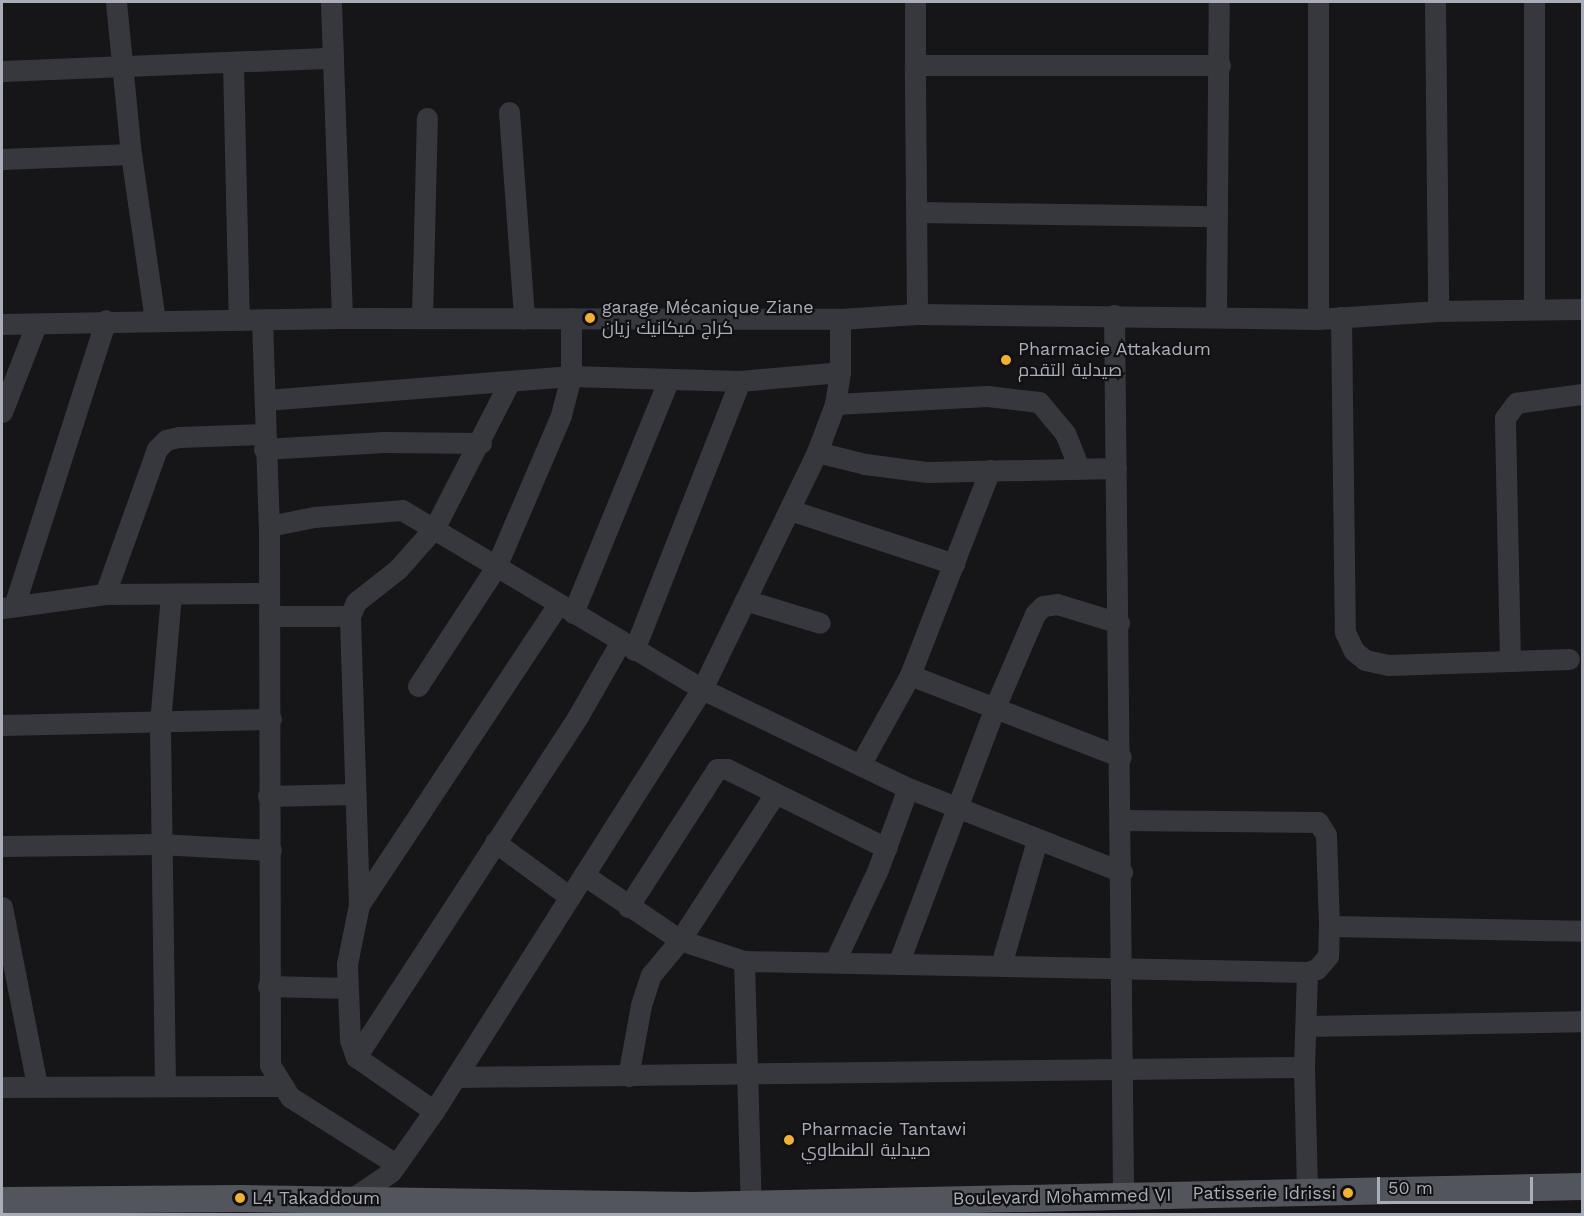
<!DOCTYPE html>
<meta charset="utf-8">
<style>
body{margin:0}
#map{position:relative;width:1584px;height:1216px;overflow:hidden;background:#161618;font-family:"Work Sans",Cairo,sans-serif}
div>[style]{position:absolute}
.minor>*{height:21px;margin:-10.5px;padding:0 10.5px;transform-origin:10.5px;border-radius:10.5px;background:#37383d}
.major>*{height:27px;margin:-13.5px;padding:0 13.5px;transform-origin:13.5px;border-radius:13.5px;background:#53555c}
.dots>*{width:16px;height:16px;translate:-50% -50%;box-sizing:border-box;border:3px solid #111113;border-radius:50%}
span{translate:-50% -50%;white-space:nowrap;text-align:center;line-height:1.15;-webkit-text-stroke:4.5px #111113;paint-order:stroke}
.poi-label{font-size:18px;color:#a8adb8}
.left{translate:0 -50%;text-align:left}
.right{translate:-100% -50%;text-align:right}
.street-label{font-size:18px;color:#a8adb8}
.frame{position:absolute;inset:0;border:3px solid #a8adb8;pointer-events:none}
.scale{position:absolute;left:1377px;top:1177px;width:156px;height:27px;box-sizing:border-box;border:3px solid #a8adb8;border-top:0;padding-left:8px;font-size:18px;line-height:21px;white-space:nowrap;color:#a8adb8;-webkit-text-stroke:4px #111113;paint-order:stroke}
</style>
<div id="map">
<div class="minor">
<i style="left:116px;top:2px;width:153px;rotate:84.4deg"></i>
<i style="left:131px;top:154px;width:169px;rotate:81.8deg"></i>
<i style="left:331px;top:2px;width:316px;rotate:88deg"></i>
<i style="left:1435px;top:2px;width:309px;rotate:89.4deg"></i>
<i style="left:233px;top:63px;width:257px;rotate:88.7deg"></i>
<i style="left:915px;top:65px;width:63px;rotate:-90deg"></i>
<i style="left:2px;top:71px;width:329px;rotate:-2.3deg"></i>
<i style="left:509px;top:112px;width:207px;rotate:85.8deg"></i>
<i style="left:2px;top:159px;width:129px;rotate:-2.2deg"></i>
<i style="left:917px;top:212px;width:300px;rotate:0.8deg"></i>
<i style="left:1534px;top:309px;width:307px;rotate:-90deg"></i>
<i style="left:917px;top:314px;width:249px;rotate:-90.5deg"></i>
<i style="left:915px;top:65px;width:305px"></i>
<i style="left:1114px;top:315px;width:880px;rotate:89.41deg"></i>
<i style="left:1216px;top:317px;width:315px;rotate:-89.5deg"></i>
<i style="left:1341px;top:317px;width:315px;rotate:89.3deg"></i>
<i style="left:1345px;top:632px;width:21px;rotate:65deg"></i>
<i style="left:1354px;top:651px;width:14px;rotate:39deg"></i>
<i style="left:1365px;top:660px;width:24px;rotate:12deg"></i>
<i style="left:1388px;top:665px;width:181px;rotate:-1.9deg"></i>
<i style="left:422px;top:318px;width:200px;rotate:-88.6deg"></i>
<i style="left:1318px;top:319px;width:317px;rotate:-90deg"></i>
<i style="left:262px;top:320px;width:206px;rotate:88.1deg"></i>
<i style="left:269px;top:526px;width:539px;rotate:89.89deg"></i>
<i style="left:270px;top:1065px;width:38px;rotate:58deg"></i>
<i style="left:290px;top:1097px;width:125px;rotate:32.3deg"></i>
<i style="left:2px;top:324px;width:340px;rotate:-1deg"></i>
<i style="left:342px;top:318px;width:498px;rotate:0.1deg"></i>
<i style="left:840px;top:319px;width:77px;rotate:-3.7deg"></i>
<i style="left:917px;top:314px;width:401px;rotate:0.7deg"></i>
<i style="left:1318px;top:319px;width:120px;rotate:-3.8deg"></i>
<i style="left:1438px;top:311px;width:144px;rotate:-0.8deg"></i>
<i style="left:266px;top:400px;width:306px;rotate:-4.5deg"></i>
<i style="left:571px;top:376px;width:169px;rotate:1.7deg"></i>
<i style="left:740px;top:381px;width:100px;rotate:-5.1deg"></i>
<i style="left:835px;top:404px;width:152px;rotate:-3deg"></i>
<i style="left:987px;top:396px;width:52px;rotate:6.6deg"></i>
<i style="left:1039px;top:402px;width:40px;rotate:50deg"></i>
<i style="left:1065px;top:433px;width:38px;rotate:68deg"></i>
<i style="left:2px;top:412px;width:93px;rotate:-68.7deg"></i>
<i style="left:264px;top:449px;width:120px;rotate:-3.3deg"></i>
<i style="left:384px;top:442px;width:97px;rotate:0.6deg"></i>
<i style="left:817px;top:452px;width:49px;rotate:14deg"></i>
<i style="left:865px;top:464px;width:63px;rotate:7.4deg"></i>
<i style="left:927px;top:472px;width:189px;rotate:-1.2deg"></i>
<i style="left:790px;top:510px;width:173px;rotate:18.2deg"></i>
<i style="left:269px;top:526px;width:46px;rotate:-11.3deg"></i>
<i style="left:314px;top:517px;width:88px;rotate:-4.5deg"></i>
<i style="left:402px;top:510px;width:349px;rotate:30.8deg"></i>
<i style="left:702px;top:689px;width:229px;rotate:25.7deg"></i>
<i style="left:908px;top:788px;width:230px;rotate:21.4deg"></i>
<i style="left:105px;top:594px;width:154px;rotate:-70.3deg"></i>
<i style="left:157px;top:449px;width:13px;rotate:-45deg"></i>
<i style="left:166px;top:440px;width:13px;rotate:-13deg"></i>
<i style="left:179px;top:437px;width:86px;rotate:-2deg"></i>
<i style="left:745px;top:600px;width:78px;rotate:17deg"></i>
<i style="left:14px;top:606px;width:300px;rotate:-72.2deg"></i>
<i style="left:3px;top:608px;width:103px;rotate:-7.8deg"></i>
<i style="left:105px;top:594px;width:163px;rotate:-0.4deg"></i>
<i style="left:573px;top:613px;width:251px;rotate:-67.7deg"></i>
<i style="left:269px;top:616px;width:81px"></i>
<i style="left:634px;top:650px;width:289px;rotate:-68.5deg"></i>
<i style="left:1510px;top:661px;width:243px;rotate:-91.2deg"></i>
<i style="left:1505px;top:418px;width:19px;rotate:-54deg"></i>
<i style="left:1516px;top:403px;width:67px;rotate:-7.8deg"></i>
<i style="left:910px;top:675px;width:226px;rotate:21.2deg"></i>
<i style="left:418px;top:686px;width:142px;rotate:-56.8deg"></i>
<i style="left:496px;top:567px;width:165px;rotate:-66.8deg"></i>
<i style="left:561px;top:415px;width:40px;rotate:-75.6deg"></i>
<i style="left:571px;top:376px;width:58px;rotate:-90deg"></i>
<i style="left:2px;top:725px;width:269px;rotate:-1.3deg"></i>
<i style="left:860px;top:765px;width:103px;rotate:-60.9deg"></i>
<i style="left:910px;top:675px;width:220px;rotate:-68.7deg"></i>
<i style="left:268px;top:796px;width:85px;rotate:-1.3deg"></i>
<i style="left:1122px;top:820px;width:196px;rotate:0.6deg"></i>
<i style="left:1318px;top:822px;width:15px;rotate:58deg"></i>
<i style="left:1326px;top:835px;width:91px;rotate:88.1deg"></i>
<i style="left:1329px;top:926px;width:253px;rotate:1.1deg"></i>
<i style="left:495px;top:842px;width:93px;rotate:36.3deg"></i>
<i style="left:2px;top:846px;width:157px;rotate:-0.7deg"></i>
<i style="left:159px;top:844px;width:112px;rotate:3.1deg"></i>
<i style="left:584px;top:875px;width:116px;rotate:34.1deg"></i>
<i style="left:680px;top:940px;width:67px;rotate:18.2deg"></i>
<i style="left:744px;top:961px;width:563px;rotate:1.12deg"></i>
<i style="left:1307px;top:972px;width:95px;rotate:91.8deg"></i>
<i style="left:1304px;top:1067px;width:126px;rotate:88.6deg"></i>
<i style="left:359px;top:905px;width:361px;rotate:-56.5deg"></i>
<i style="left:2px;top:907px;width:182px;rotate:78.9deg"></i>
<i style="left:628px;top:907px;width:164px;rotate:-57.2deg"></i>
<i style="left:717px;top:769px;width:10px"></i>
<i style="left:727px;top:769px;width:178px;rotate:26.4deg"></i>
<i style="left:744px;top:961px;width:244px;rotate:88.4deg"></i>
<i style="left:835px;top:961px;width:102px;rotate:-64.9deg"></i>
<i style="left:878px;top:869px;width:86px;rotate:-69.7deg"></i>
<i style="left:898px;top:964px;width:275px;rotate:-69.3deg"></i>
<i style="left:995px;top:707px;width:101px;rotate:-66.7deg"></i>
<i style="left:1035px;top:614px;width:11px;rotate:-45deg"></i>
<i style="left:1043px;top:606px;width:14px;rotate:-8deg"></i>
<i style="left:1057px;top:604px;width:65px;rotate:17deg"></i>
<i style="left:1001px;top:965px;width:130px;rotate:-73.9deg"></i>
<i style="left:1307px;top:972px;width:10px;rotate:-17deg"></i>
<i style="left:1317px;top:969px;width:17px;rotate:-50deg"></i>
<i style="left:1328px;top:956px;width:30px;rotate:-88deg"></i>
<i style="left:268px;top:986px;width:79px;rotate:1.5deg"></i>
<i style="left:1306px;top:1026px;width:276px;rotate:-1deg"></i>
<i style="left:356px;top:1057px;width:405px;rotate:-56.9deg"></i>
<i style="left:577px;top:718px;width:86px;rotate:-60.2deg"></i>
<i style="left:628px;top:1076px;width:72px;rotate:-79.6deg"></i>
<i style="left:641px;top:1005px;width:32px;rotate:-72deg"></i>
<i style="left:651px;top:975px;width:45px;rotate:-50.4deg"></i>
<i style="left:680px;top:940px;width:173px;rotate:-57deg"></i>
<i style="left:456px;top:1077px;width:848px;rotate:-0.68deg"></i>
<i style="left:165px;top:1086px;width:363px;rotate:-90.8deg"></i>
<i style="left:160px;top:723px;width:129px;rotate:-85.1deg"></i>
<i style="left:2px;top:1087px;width:278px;rotate:-0.2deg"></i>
<i style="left:434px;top:1111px;width:95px;rotate:-145.3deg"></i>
<i style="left:356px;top:1057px;width:18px;rotate:-109deg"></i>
<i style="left:350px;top:1040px;width:76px;rotate:-92.3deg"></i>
<i style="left:347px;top:964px;width:60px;rotate:-78.5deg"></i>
<i style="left:359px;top:905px;width:289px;rotate:-91.8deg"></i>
<i style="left:350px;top:616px;width:15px;rotate:-67deg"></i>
<i style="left:356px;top:602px;width:53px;rotate:-38.2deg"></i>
<i style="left:398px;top:569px;width:56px;rotate:-48.6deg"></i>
<i style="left:435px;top:527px;width:162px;rotate:-62.8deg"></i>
<i style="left:341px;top:1214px;width:13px;rotate:-63deg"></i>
<i style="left:347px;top:1202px;width:53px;rotate:-34.3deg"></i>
<i style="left:391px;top:1172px;width:75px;rotate:-54.8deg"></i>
<i style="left:434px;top:1111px;width:500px;rotate:-57.6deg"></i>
<i style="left:702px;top:689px;width:263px;rotate:-64.1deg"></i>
<i style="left:817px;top:452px;width:51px;rotate:-69.4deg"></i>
<i style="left:835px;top:404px;width:32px;rotate:-81deg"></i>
<i style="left:840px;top:372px;width:53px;rotate:-90deg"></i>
</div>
<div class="major">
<i style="left:2px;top:1200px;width:238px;rotate:-0.5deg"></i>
<i style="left:240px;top:1198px;width:453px;rotate:0.9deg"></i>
<i style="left:693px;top:1205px;width:889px;rotate:-1.22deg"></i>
</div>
<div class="dots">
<i style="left:590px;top:318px;background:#f2b134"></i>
<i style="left:1006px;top:360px;background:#f2b134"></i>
<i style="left:789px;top:1140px;background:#f2b134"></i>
<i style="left:1348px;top:1193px;background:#f2b134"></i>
<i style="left:240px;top:1198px;background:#f2b134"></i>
</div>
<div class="poi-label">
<span class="left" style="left:602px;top:318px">garage Mécanique Ziane<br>كراج ميكانيك زيان</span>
<span class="left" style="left:1018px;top:360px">Pharmacie Attakadum<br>صيدلية التقدم</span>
<span class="left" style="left:801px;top:1140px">Pharmacie Tantawi<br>صيدلية الطنطاوي</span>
<span class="right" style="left:1336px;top:1193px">Patisserie Idrissi</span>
<span class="left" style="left:252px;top:1198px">L4 Takaddoum</span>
</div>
<div class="street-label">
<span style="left:1062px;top:1197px;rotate:-1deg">Boulevard Mohammed VI</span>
</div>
<div class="frame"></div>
<div class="scale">50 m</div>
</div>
